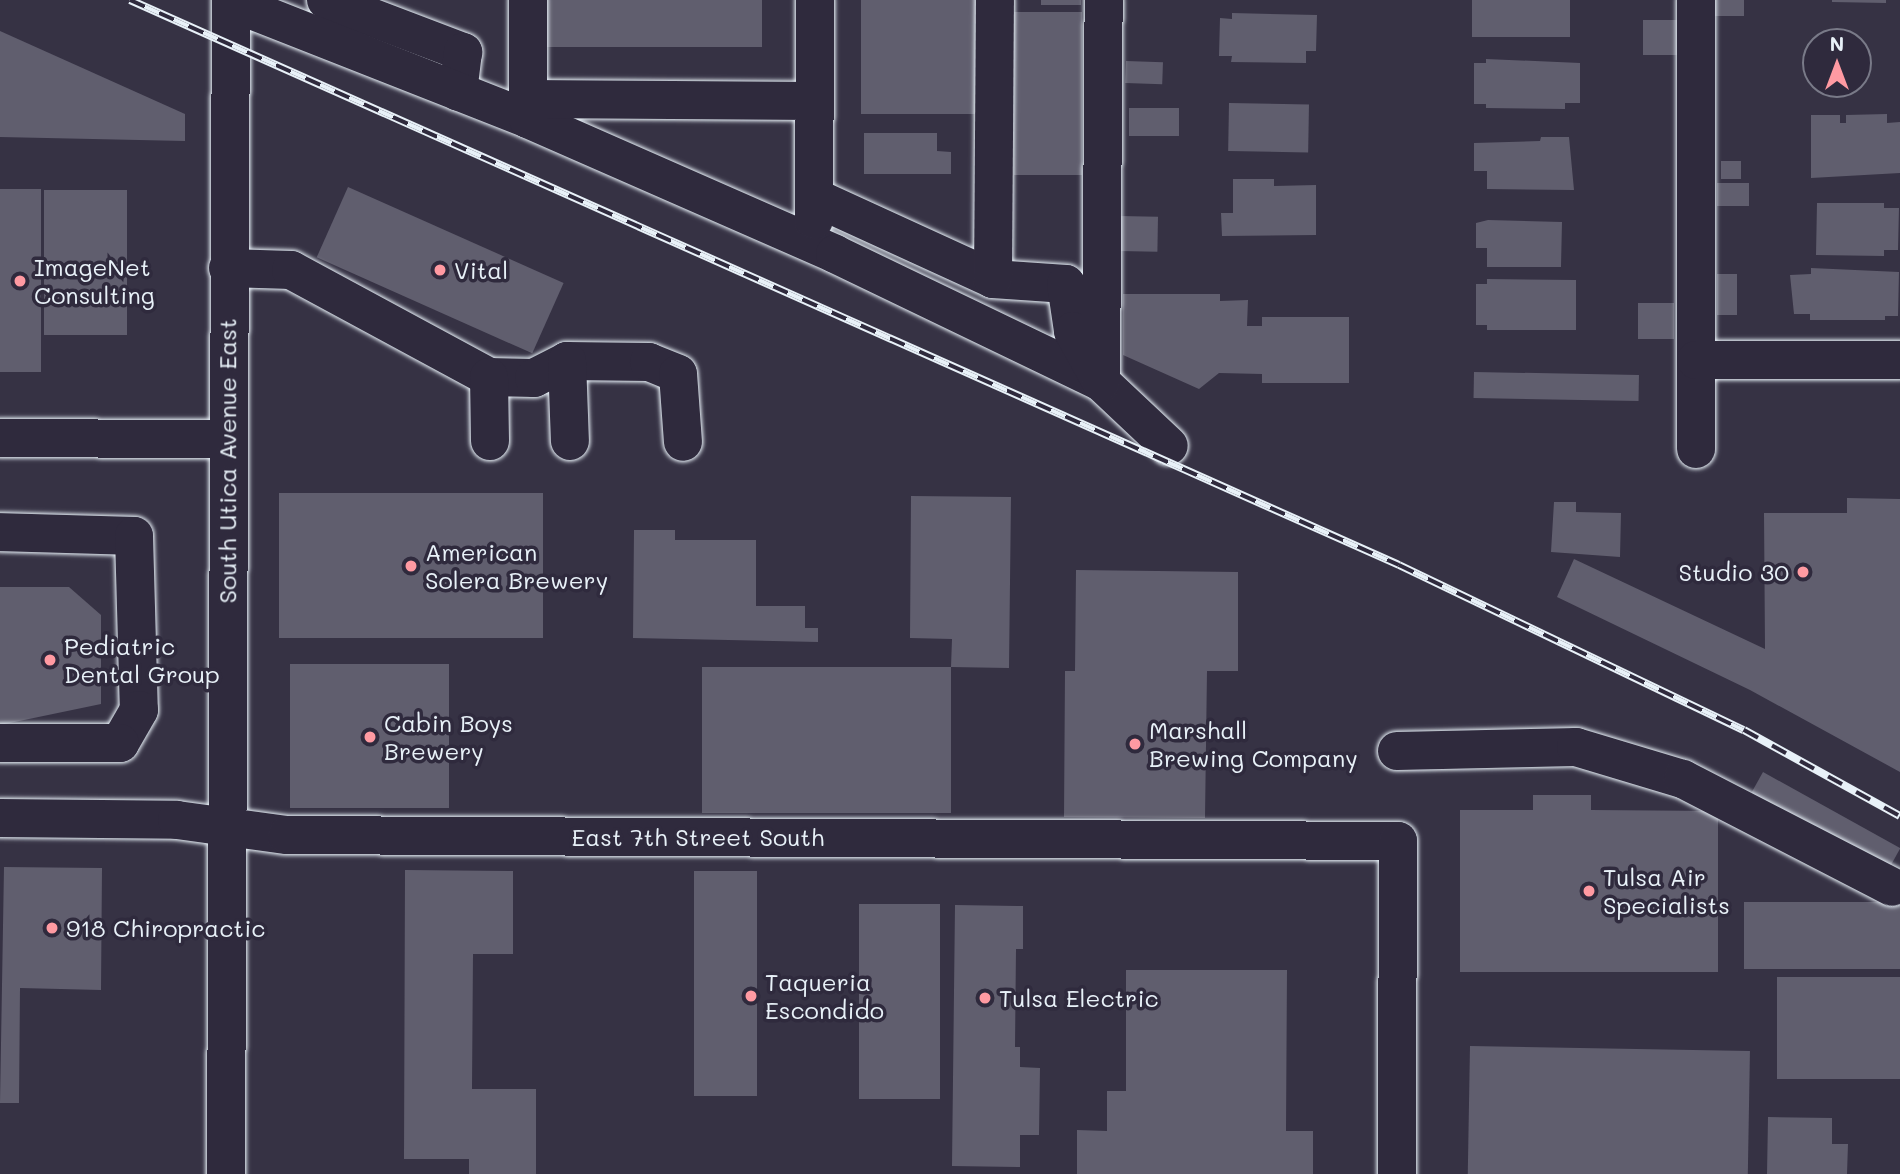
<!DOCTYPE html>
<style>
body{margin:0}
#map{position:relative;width:1900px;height:1174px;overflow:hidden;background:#363244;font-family:Mali,sans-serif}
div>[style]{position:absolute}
.building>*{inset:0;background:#605e6e;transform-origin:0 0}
.roads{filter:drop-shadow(0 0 2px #e8f1f8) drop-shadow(0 0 2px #e8f1f8)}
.minor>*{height:38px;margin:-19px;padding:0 19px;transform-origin:19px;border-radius:19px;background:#2f2a3d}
.major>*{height:38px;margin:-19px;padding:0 19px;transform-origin:19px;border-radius:19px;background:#2f2a3d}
.rail>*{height:8px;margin-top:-4px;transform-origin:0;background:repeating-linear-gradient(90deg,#2f2a3d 0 16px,#e8f1f8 0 32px);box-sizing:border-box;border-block:2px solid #e8f1f8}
.dots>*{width:19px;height:19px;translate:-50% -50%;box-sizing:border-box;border:4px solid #2f2a3d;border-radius:50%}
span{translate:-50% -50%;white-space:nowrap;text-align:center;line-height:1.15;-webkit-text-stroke:7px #2f2a3d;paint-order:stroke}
.poi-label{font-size:24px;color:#e8f1f8}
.left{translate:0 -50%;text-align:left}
.right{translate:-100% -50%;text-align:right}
.street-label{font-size:24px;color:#e8f1f8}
.north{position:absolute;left:1802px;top:28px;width:70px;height:70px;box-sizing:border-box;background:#2f2a3d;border:2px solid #797a88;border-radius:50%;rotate:0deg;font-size:19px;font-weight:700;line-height:28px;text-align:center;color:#e8f1f8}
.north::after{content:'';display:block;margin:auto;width:24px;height:32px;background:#ff9aa2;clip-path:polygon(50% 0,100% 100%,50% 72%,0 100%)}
</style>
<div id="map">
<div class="building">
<i style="left:537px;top:0;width:225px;height:47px"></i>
<i style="left:861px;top:0;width:115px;height:114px"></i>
<i style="left:1041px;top:0;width:40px;height:5px"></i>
<i style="left:1472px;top:0;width:98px;height:37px"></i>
<i style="left:1709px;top:0;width:35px;height:16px"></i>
<i style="clip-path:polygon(1832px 0,1886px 0,1886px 3px,1832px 2px)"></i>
<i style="left:1014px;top:12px;width:68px;height:163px"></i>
<i style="clip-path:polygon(1232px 13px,1317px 15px,1316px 51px,1306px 51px,1306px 63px,1231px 62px,1232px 56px,1219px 56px,1220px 18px,1232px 19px)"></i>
<i style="left:1643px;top:20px;width:35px;height:35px"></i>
<i style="clip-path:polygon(0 31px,185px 114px,185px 141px,0 137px)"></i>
<i style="clip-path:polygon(1486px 59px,1580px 63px,1580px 103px,1565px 103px,1565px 109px,1486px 108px,1486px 104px,1474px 104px,1474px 63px,1486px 63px)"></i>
<i style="left:1126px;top:61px;width:37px;height:22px;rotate:2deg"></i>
<i style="left:1229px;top:103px;width:80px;height:48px;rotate:1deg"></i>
<i style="left:1129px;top:108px;width:50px;height:28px"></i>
<i style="clip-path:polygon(1887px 114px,1887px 123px,1900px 122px,1900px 173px,1811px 178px,1811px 115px,1840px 115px,1840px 123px,1846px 123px,1846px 115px)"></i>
<i style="clip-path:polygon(864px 133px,937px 133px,937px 151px,951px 152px,951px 174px,864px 174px)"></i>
<i style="clip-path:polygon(1541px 137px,1569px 137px,1574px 190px,1487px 189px,1487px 171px,1474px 171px,1474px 143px,1540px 141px)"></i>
<i style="left:1721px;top:161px;width:20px;height:18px"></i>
<i style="clip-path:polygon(1233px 179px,1274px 179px,1274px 186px,1316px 185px,1316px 235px,1222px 236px,1221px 213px,1233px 213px)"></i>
<i style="left:1749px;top:183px;width:23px;height:32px;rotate:90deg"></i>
<i style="left:348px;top:187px;width:236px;height:77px;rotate:24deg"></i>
<i style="left:0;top:189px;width:41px;height:183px"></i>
<i style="left:44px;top:190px;width:83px;height:145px"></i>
<i style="clip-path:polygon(1817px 203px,1884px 203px,1884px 208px,1899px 208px,1898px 250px,1884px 250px,1884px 256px,1816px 255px)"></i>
<i style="left:1119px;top:216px;width:39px;height:35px;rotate:1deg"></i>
<i style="clip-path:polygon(1488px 220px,1562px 222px,1561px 267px,1487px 267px,1487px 248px,1476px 248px,1476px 223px)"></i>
<i style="clip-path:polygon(1811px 268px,1899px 272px,1898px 316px,1885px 316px,1885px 320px,1810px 320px,1810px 314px,1794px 314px,1790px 275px,1811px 274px)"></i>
<i style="left:1717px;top:274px;width:20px;height:41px"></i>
<i style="clip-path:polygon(1487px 279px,1576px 280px,1576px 330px,1487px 330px,1487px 325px,1476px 325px,1476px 284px,1487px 284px)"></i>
<i style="clip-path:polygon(1123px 294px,1220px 294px,1220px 301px,1248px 300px,1247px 326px,1262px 326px,1262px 317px,1349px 317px,1349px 383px,1262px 383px,1262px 374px,1219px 373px,1199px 389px,1123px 355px)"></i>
<i style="left:1638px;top:303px;width:36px;height:36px"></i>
<i style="left:1474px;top:372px;width:165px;height:26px;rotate:1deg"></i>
<i style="left:279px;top:493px;width:264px;height:145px"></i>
<i style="clip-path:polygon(911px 496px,1011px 497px,1009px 668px,951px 667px,952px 639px,910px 638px)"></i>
<i style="clip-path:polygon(1847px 498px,1900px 499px,1900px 772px,1750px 690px,1557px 597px,1574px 559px,1765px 649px,1764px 513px,1847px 513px)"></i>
<i style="clip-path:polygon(1554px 502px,1576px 502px,1576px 512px,1621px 513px,1620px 557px,1551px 552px)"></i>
<i style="clip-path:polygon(634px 530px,675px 530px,675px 540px,756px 540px,756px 606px,805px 606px,805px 628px,818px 628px,818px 642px,633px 638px)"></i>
<i style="clip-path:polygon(1076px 570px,1238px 572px,1238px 671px,1207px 671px,1205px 818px,1064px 817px,1065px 671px,1075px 671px)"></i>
<i style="clip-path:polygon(0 587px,69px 587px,101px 615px,101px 704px,0 725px)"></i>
<i style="left:290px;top:664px;width:159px;height:144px"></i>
<i style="left:702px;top:667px;width:249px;height:146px"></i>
<i style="left:1763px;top:772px;width:157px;height:25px;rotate:29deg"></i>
<i style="clip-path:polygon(1533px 795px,1591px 795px,1591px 810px,1718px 811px,1718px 972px,1460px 972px,1460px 810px,1533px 810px)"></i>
<i style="clip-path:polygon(4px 867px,102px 868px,101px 990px,20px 988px,19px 1103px,0 1103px)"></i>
<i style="clip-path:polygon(405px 870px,513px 871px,513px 954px,473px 954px,472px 1089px,536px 1089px,536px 1174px,469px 1174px,469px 1159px,404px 1159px)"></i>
<i style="left:694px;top:871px;width:63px;height:225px"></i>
<i style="left:1900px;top:902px;width:67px;height:156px;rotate:90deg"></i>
<i style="left:859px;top:904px;width:81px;height:195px"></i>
<i style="clip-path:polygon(955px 905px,1023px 906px,1023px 949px,1016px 949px,1015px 1047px,1020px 1047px,1020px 1067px,1040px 1068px,1039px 1135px,1020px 1135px,1020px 1167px,952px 1166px)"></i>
<i style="clip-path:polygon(1126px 970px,1287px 970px,1286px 1131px,1313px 1131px,1313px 1174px,1077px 1174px,1077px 1130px,1107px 1131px,1107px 1091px,1126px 1091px)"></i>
<i style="left:1900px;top:977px;width:102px;height:123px;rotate:90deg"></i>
<i style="left:1470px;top:1046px;width:280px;height:128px;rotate:1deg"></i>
<i style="clip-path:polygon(1768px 1117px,1832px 1118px,1832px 1144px,1848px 1144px,1847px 1174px,1767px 1174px)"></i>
</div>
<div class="roads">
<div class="minor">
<i style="left:326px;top:0;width:147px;rotate:20.8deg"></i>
<i style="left:463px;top:52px;width:40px;rotate:97.1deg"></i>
<i style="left:1696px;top:0;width:449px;rotate:90deg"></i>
<i style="left:231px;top:2px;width:319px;rotate:21.5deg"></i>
<i style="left:528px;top:119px;width:335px;rotate:23.7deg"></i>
<i style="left:835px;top:254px;width:295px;rotate:25.7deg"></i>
<i style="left:1101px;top:382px;width:93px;rotate:43.3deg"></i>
<i style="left:528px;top:99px;width:287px;rotate:0.4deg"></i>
<i style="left:528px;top:119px;width:119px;rotate:-90deg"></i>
<i style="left:814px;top:197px;width:197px;rotate:24.6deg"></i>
<i style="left:993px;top:279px;width:73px;rotate:3.9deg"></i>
<i style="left:1066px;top:284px;width:48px;rotate:81.5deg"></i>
<i style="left:1073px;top:331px;width:56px;rotate:61.1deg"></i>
<i style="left:814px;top:220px;width:220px;rotate:-89.7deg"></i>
<i style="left:228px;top:268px;width:63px;rotate:1.8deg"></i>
<i style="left:291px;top:270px;width:225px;rotate:28.4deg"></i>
<i style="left:489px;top:377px;width:45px;rotate:1.3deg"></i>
<i style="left:534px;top:378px;width:37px;rotate:-27deg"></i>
<i style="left:567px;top:361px;width:82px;rotate:0.7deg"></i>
<i style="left:649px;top:362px;width:31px;rotate:22deg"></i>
<i style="left:678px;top:374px;width:68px;rotate:85.8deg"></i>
<i style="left:993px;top:279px;width:279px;rotate:-89.6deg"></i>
<i style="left:1696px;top:360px;width:204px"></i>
<i style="left:567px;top:361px;width:80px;rotate:87.9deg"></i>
<i style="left:489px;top:377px;width:64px;rotate:89.1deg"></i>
<i style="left:1101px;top:382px;width:382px;rotate:-89.6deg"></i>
<i style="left:0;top:438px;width:227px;rotate:0.3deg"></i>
<i style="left:0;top:532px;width:134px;rotate:1.7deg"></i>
<i style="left:134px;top:536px;width:174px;rotate:88.4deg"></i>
<i style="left:139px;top:710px;width:38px;rotate:120deg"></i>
<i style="left:120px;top:743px;width:120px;rotate:180deg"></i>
<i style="left:1397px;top:751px;width:179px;rotate:-1.3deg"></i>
<i style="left:1576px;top:747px;width:112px;rotate:16.7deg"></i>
<i style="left:1683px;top:779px;width:235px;rotate:27.3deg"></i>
<i style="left:0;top:818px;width:177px;rotate:0.6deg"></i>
<i style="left:177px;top:820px;width:111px;rotate:7.8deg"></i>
<i style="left:287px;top:835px;width:1111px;rotate:0.31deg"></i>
<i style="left:1398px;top:841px;width:333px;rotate:90.2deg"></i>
</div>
<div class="major">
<i style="left:226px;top:1174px;width:1174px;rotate:-89.76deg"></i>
</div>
</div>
<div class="rail">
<i style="left:130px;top:0;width:1389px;rotate:24deg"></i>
<i style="left:1399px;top:565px;width:382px;rotate:25.6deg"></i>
<i style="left:1744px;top:730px;width:178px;rotate:28.9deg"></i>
</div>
<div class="dots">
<i style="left:440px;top:270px;background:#ff9aa2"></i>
<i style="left:20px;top:281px;background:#ff9aa2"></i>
<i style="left:411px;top:566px;background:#ff9aa2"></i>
<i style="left:1803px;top:572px;background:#ff9aa2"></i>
<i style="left:50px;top:660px;background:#ff9aa2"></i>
<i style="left:370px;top:737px;background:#ff9aa2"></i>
<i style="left:1135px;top:744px;background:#ff9aa2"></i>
<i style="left:1589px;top:891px;background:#ff9aa2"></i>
<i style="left:52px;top:928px;background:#ff9aa2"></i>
<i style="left:751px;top:996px;background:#ff9aa2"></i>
<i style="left:985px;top:998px;background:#ff9aa2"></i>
</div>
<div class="poi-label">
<span class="left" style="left:34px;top:281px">ImageNet<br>Consulting</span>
<span class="left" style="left:454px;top:270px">Vital</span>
<span class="left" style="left:425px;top:566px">American<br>Solera Brewery</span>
<span class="right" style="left:1789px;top:572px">Studio 30</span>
<span class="left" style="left:64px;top:660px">Pediatric<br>Dental Group</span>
<span class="left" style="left:384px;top:737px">Cabin Boys<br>Brewery</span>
<span class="left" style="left:1149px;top:744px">Marshall<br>Brewing Company</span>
<span class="left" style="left:1603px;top:891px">Tulsa Air<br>Specialists</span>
<span class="left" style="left:66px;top:928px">918 Chiropractic</span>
<span class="left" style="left:765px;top:996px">Taqueria<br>Escondido</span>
<span class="left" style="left:999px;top:998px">Tulsa Electric</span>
</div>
<div class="street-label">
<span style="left:227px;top:461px;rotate:-90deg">South Utica Avenue East</span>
<span style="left:698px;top:837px">East 7th Street South</span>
</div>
<div class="north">N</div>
</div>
